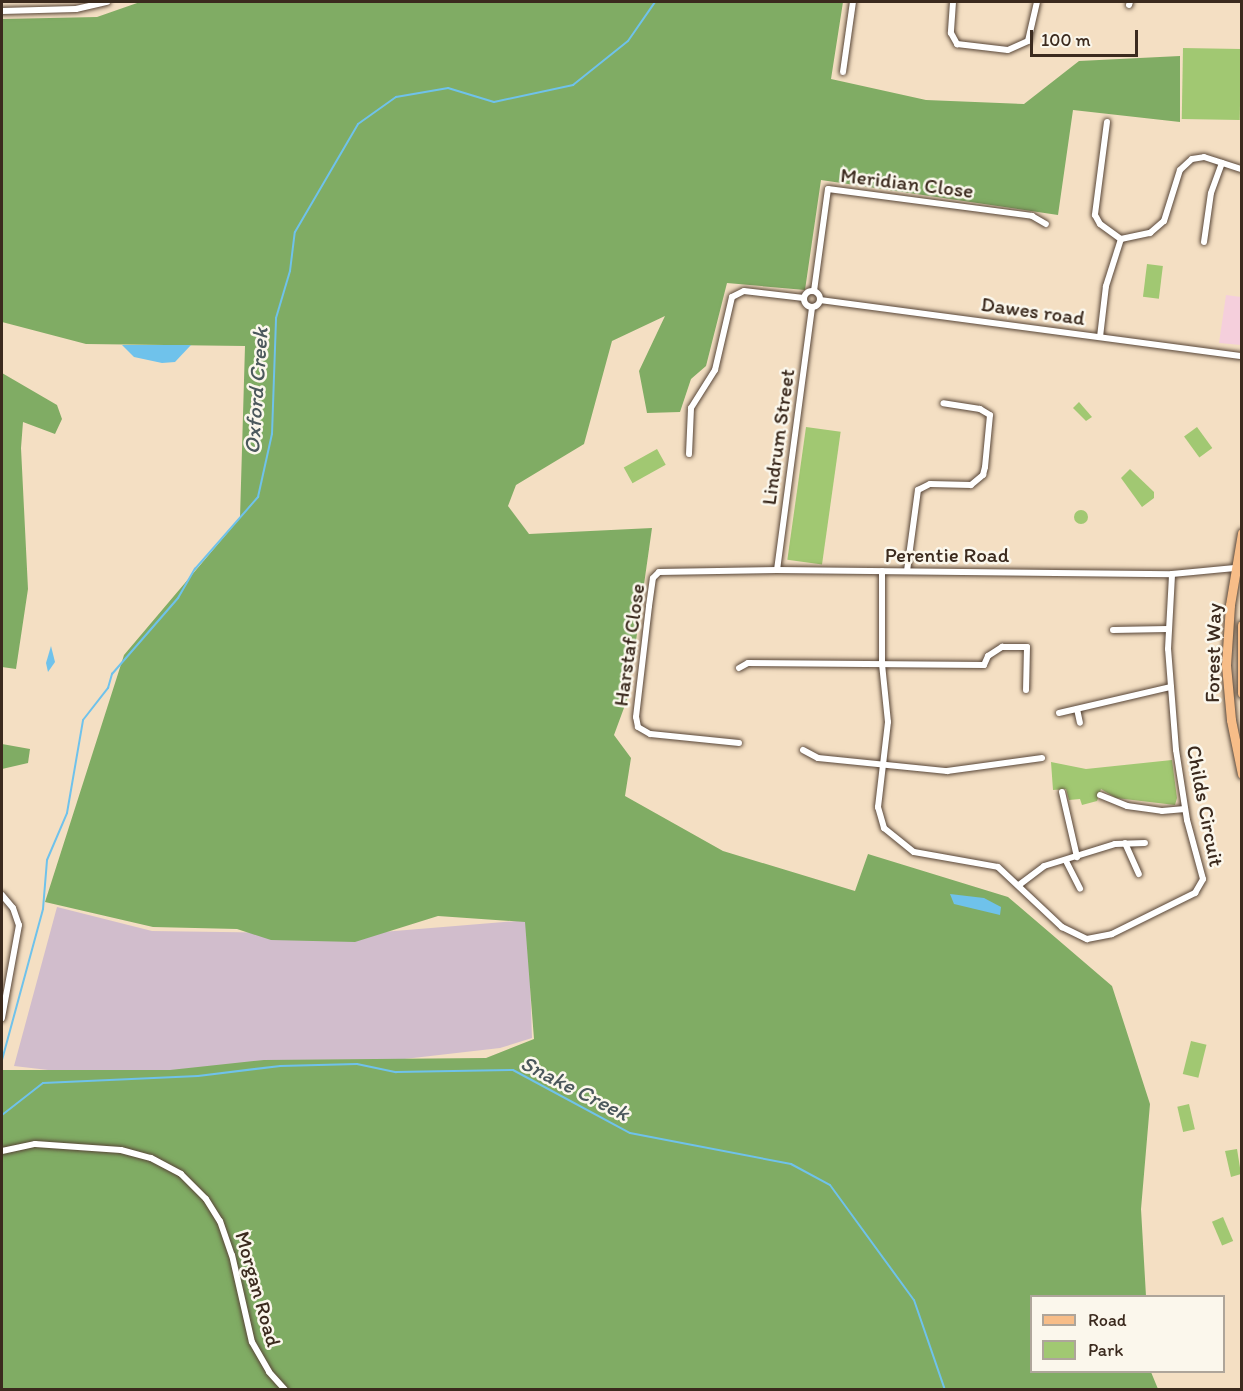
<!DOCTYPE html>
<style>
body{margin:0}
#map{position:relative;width:1243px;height:1391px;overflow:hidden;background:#f4dfc3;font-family:Itim,sans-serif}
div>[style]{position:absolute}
.built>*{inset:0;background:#f5cfdc}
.industrial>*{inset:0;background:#d1bdcc}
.green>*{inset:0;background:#a1c872;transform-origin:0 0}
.round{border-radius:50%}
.forest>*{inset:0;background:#80ac64}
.water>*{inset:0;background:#6fc2eb}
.stream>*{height:2px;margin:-1px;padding:0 1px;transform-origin:1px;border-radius:1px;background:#6fc2eb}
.roads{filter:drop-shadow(0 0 2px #574537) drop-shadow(0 0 2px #574537)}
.street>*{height:6px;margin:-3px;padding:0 3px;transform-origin:3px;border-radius:3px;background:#fff}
.street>.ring{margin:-3px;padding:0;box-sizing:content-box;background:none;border:6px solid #fff;border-radius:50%}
.primary>*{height:9px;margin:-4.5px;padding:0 4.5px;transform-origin:4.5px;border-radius:4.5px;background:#f7bd88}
span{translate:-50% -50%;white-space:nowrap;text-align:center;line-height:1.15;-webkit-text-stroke:5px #fbf7ec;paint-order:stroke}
.street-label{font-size:21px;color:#3b2a1e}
.water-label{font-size:22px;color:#4b585c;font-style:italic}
.frame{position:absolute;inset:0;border:3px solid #3b2a1e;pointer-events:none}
.legend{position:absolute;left:1030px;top:1295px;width:195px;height:78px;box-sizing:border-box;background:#fbf7ec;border:2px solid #aea59a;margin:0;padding:8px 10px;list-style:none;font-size:18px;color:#3b2a1e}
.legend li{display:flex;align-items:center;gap:12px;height:30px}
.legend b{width:30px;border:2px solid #aea59a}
.scale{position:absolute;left:1030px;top:30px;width:108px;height:27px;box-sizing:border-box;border:3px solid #3b2a1e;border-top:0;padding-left:8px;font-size:18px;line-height:21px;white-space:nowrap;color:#3b2a1e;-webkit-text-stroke:4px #fbf7ec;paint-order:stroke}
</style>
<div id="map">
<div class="built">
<i style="clip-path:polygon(1226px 295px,1241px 297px,1241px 345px,1219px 343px)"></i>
</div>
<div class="industrial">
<i style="clip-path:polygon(57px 907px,152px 931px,358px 934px,528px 920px,532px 1038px,500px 1048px,177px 1085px,14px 1066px)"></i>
</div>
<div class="green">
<i style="left:1183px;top:48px;width:58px;height:71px;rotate:1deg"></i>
<i style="left:1147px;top:264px;width:16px;height:33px;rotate:7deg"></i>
<i style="clip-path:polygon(1079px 402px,1092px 417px,1086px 421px,1073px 408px)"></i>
<i style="left:806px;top:427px;width:35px;height:134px;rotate:8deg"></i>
<i style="left:1197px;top:427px;width:26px;height:16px;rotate:54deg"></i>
<i style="left:657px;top:449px;width:18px;height:38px;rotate:61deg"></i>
<i style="clip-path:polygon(1130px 469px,1154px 492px,1154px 498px,1142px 507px,1121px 478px)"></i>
<i class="round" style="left:1074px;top:510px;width:14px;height:14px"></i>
<i style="clip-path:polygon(1172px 760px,1177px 798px,1175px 805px,1116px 798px,1101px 789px,1097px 801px,1082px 805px,1080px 799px,1069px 800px,1066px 789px,1053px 790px,1051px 762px,1086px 769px)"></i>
<i style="left:1191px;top:1041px;width:16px;height:34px;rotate:14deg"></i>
<i style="left:1189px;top:1104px;width:26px;height:12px;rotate:77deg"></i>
<i style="clip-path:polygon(1237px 1149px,1241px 1174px,1231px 1177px,1225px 1151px)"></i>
<i style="left:1223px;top:1217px;width:26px;height:12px;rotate:67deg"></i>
</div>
<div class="forest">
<i style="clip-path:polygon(140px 2px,843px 2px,831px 79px,926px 100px,1024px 104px,1079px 61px,1180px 56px,1180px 122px,1073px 110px,1058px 215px,821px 180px,805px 290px,727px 283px,706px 366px,691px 379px,680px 412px,647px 413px,639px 371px,665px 316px,612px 341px,584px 444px,516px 485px,508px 506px,529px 534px,652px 528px,628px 697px,614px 735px,631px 758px,625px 796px,723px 851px,855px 891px,868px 854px,1008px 897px,1112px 986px,1150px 1104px,1141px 1209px,1146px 1296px,1032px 1296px,1032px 1372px,1151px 1372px,1158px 1389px,2px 1389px,2px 1070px,170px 1070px,264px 1060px,486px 1058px,534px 1039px,525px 922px,438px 916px,355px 942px,271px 940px,237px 929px,153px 927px,45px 902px,124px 655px,240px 518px,245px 346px,86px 344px,2px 322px,2px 19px,97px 17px)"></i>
<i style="clip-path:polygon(2px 373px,57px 405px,62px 419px,55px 434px,23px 422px,21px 448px,28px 589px,16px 669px,2px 667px)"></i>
<i style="clip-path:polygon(2px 744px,30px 749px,28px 763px,2px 769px)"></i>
</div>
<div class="water">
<i style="clip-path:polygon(122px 345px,191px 345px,175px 362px,162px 363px,134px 357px)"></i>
<i style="clip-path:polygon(51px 646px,55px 662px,48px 672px,46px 663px)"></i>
<i style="clip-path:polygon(950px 894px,984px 898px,1001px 907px,1000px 915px,954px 904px)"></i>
</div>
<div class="stream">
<i style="left:2px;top:1060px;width:156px;rotate:-74.8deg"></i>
<i style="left:43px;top:909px;width:49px;rotate:-85.3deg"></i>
<i style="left:47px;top:860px;width:51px;rotate:-66.9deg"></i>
<i style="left:67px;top:813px;width:94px;rotate:-80.2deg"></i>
<i style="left:83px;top:720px;width:41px;rotate:-52deg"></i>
<i style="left:108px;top:688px;width:15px;rotate:-74deg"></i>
<i style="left:112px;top:674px;width:101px;rotate:-49deg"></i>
<i style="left:178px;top:598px;width:34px;rotate:-60deg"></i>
<i style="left:195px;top:569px;width:96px;rotate:-48.8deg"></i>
<i style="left:258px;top:497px;width:65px;rotate:-77.5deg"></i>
<i style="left:272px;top:434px;width:116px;rotate:-88deg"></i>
<i style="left:276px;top:318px;width:49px;rotate:-73.4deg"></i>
<i style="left:290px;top:271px;width:39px;rotate:-83deg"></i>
<i style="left:295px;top:232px;width:125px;rotate:-59.7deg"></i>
<i style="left:358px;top:124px;width:47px;rotate:-35.4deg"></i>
<i style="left:396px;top:97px;width:53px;rotate:-9.8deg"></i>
<i style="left:448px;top:88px;width:48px;rotate:16.9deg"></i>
<i style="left:494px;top:102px;width:81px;rotate:-12.1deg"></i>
<i style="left:573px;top:85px;width:70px;rotate:-38.7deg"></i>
<i style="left:628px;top:41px;width:47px;rotate:-55.3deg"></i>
<i style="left:2px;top:1115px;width:52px;rotate:-38deg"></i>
<i style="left:43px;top:1083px;width:155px;rotate:-2.6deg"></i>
<i style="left:198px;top:1076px;width:83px;rotate:-7deg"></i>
<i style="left:280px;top:1066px;width:77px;rotate:-1.5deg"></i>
<i style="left:357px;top:1064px;width:40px;rotate:12deg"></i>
<i style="left:396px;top:1072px;width:117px;rotate:-1deg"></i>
<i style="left:513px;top:1070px;width:133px;rotate:28.3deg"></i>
<i style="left:630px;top:1133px;width:164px;rotate:10.9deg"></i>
<i style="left:791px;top:1164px;width:44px;rotate:28.3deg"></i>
<i style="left:830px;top:1185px;width:142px;rotate:53.9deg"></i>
<i style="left:914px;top:1300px;width:95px;rotate:71deg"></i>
</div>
<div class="roads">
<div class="street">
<i style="left:953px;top:2px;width:31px;rotate:94deg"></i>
<i style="left:951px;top:33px;width:13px;rotate:61deg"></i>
<i style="left:957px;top:44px;width:51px;rotate:6.7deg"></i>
<i style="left:1008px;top:50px;width:22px;rotate:-24deg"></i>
<i style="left:1028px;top:41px;width:40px;rotate:-77deg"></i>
<i style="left:1129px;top:5px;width:3px;rotate:-72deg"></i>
<i style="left:2px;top:11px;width:74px;rotate:-1.5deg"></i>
<i style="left:76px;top:9px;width:32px;rotate:-13deg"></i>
<i style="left:843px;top:72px;width:71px;rotate:-81.9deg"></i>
<i style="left:1107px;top:122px;width:94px;rotate:97.4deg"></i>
<i style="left:1095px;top:215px;width:10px;rotate:61deg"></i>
<i style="left:1100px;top:224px;width:26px;rotate:36deg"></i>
<i style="left:1121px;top:239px;width:30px;rotate:-12deg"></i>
<i style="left:1150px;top:233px;width:18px;rotate:-41deg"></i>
<i style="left:1164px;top:221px;width:53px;rotate:-72.6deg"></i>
<i style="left:1180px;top:170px;width:16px;rotate:-43deg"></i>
<i style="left:1192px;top:159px;width:12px;rotate:-9deg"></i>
<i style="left:1204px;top:157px;width:40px;rotate:18deg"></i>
<i style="left:1204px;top:242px;width:49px;rotate:-81.9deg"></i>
<i style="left:1211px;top:193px;width:32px;rotate:-70deg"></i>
<i class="ring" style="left:804px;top:291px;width:10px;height:10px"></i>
<i style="left:814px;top:291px;width:103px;rotate:-82.2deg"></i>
<i style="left:828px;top:189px;width:206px;rotate:7.5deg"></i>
<i style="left:1032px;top:216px;width:16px;rotate:30deg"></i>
<i style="left:820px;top:300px;width:426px;rotate:7.6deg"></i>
<i style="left:1100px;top:337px;width:51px;rotate:-83.3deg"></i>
<i style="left:1106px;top:286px;width:49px;rotate:-72.3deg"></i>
<i style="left:689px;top:454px;width:46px;rotate:-87.5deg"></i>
<i style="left:691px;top:408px;width:45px;rotate:-57.7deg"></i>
<i style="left:715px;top:370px;width:75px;rotate:-76.9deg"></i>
<i style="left:732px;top:297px;width:13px;rotate:-27deg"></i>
<i style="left:744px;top:291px;width:60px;rotate:6.7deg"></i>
<i style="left:777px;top:570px;width:264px;rotate:-82.4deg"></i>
<i style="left:882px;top:571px;width:93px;rotate:90deg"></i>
<i style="left:882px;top:664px;width:58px;rotate:84.1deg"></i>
<i style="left:888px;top:722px;width:86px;rotate:96.7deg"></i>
<i style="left:878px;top:807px;width:22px;rotate:74deg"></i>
<i style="left:884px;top:828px;width:38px;rotate:39deg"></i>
<i style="left:914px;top:852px;width:85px;rotate:10.1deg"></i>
<i style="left:998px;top:867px;width:88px;rotate:43.2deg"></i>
<i style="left:1062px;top:927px;width:28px;rotate:26deg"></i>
<i style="left:1087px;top:939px;width:25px;rotate:-11deg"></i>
<i style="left:1112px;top:934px;width:93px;rotate:-26.3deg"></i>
<i style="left:1195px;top:893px;width:16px;rotate:-60deg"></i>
<i style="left:1203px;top:879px;width:61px;rotate:-105.2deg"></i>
<i style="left:1187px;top:820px;width:71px;rotate:-98.9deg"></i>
<i style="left:1176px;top:750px;width:101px;rotate:-94.5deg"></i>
<i style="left:1168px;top:649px;width:75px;rotate:-86.9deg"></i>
<i style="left:907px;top:571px;width:82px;rotate:-82.3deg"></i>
<i style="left:918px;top:490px;width:13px;rotate:-27deg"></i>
<i style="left:930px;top:484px;width:41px;rotate:1.4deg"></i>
<i style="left:971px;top:485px;width:16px;rotate:-40deg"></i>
<i style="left:983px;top:475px;width:8px;rotate:-76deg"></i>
<i style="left:985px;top:467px;width:52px;rotate:-84.5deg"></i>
<i style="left:990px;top:415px;width:12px;rotate:-149deg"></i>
<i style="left:980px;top:409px;width:37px;rotate:-171deg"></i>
<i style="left:1113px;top:630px;width:55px;rotate:-1deg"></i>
<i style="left:739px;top:668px;width:10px;rotate:-29deg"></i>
<i style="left:748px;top:663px;width:236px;rotate:0.5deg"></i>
<i style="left:984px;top:665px;width:10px;rotate:-66deg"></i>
<i style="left:988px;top:656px;width:17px;rotate:-33deg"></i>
<i style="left:1002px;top:647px;width:25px"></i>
<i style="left:1027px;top:647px;width:43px;rotate:91.3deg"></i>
<i style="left:1077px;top:709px;width:14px;rotate:78deg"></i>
<i style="left:1059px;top:713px;width:115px;rotate:-13.1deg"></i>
<i style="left:739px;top:743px;width:89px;rotate:-174.2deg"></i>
<i style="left:650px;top:734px;width:14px;rotate:-150deg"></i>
<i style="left:638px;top:727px;width:10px;rotate:-101deg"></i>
<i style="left:636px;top:717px;width:112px;rotate:-83.3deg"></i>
<i style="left:649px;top:606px;width:28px;rotate:-82deg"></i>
<i style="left:653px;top:578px;width:8px;rotate:-45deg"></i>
<i style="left:659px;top:572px;width:118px;rotate:-1deg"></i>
<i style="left:777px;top:570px;width:395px;rotate:0.6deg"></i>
<i style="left:1172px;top:574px;width:63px;rotate:-5.4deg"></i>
<i style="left:803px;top:750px;width:17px;rotate:28deg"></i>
<i style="left:818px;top:758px;width:130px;rotate:5.8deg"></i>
<i style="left:947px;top:771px;width:96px;rotate:-7.8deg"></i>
<i style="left:1062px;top:792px;width:67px;rotate:77deg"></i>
<i style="left:1100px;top:795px;width:29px;rotate:22deg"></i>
<i style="left:1127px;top:806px;width:35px;rotate:8deg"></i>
<i style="left:1162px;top:811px;width:23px;rotate:-5deg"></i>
<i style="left:1125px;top:843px;width:34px;rotate:66deg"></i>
<i style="left:1066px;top:861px;width:31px;rotate:63deg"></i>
<i style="left:1019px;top:885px;width:31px;rotate:-37deg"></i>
<i style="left:1044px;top:866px;width:74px;rotate:-17.2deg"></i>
<i style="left:1115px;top:844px;width:30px;rotate:-2deg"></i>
<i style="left:2px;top:895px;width:17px;rotate:50deg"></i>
<i style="left:13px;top:908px;width:18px;rotate:71deg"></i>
<i style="left:19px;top:925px;width:95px;rotate:100.4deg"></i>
<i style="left:2px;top:1151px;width:34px;rotate:-12deg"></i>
<i style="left:35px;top:1144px;width:86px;rotate:4deg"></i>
<i style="left:121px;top:1150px;width:31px;rotate:15deg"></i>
<i style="left:151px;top:1158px;width:34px;rotate:28deg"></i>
<i style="left:181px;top:1174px;width:35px;rotate:45deg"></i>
<i style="left:206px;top:1199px;width:26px;rotate:58deg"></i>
<i style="left:220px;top:1221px;width:36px;rotate:71deg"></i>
<i style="left:232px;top:1255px;width:89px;rotate:77.1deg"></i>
<i style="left:252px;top:1342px;width:34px;rotate:60deg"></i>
<i style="left:269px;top:1372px;width:24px;rotate:48deg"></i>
</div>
<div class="primary">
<i style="left:1242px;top:533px;width:73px;rotate:99.5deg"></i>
<i style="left:1230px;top:605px;width:60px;rotate:93.8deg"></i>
<i style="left:1226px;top:665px;width:55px;rotate:84.8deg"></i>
<i style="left:1231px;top:720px;width:55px;rotate:78.5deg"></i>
<i style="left:1242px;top:625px;width:68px;rotate:90deg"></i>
</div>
</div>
<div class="street-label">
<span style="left:907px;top:183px;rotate:7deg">Meridian Close</span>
<span style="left:1033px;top:311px;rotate:8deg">Dawes road</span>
<span style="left:778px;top:437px;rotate:-82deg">Lindrum Street</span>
<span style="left:947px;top:555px">Perentie Road</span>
<span style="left:629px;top:645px;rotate:-82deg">Harstaf Close</span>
<span style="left:1213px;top:653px;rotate:-89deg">Forest Way</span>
<span style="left:1205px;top:806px;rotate:79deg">Childs Circuit</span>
<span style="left:258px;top:1289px;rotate:74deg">Morgan Road</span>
</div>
<div class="water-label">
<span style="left:256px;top:391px;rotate:-86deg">Oxford Creek</span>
<span style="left:575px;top:1088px;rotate:27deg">Snake Creek</span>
</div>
<div class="frame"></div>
<ul class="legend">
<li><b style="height:8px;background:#f7bd88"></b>Road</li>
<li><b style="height:16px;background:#a1c872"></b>Park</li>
</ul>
<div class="scale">100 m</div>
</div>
